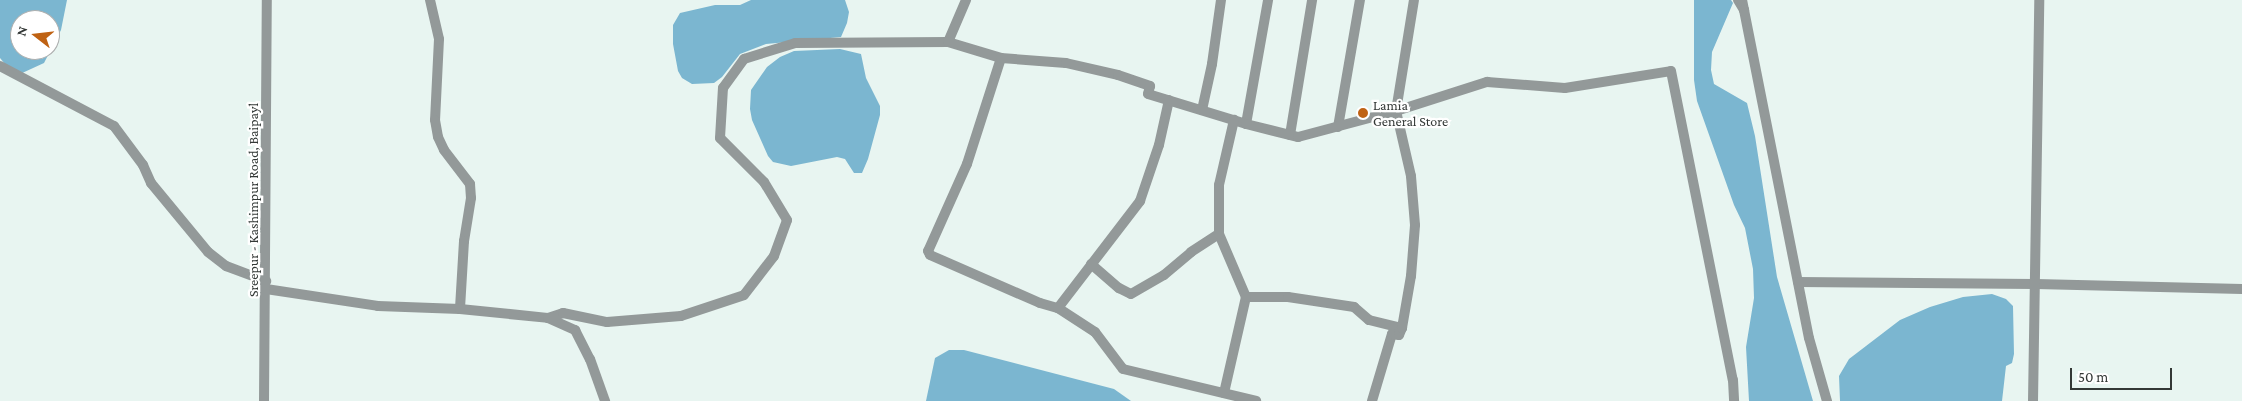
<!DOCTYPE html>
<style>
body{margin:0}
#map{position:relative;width:2242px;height:401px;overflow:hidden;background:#e8f5f1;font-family:"Crimson Pro",serif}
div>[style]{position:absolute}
.water>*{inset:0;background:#7bb6d0}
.minor>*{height:10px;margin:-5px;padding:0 5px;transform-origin:5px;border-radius:5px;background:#939999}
.tertiary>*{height:10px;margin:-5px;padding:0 5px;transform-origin:5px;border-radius:5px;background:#939999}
.dots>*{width:14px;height:14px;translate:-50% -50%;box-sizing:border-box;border:2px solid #fff;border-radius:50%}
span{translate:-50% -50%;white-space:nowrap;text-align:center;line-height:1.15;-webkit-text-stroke:4.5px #fff;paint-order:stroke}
.poi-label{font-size:14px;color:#333836}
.left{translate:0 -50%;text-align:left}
.street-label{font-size:14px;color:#333836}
.north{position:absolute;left:10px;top:10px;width:50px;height:50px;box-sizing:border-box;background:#fff;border:1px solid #adafaf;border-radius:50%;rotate:286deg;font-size:14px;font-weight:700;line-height:20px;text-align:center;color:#333836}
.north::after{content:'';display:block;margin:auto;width:18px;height:22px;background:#bf6213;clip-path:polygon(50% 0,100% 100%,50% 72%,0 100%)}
.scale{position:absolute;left:2070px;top:368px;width:102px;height:22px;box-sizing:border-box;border:2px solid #333836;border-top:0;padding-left:6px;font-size:15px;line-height:18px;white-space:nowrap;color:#333836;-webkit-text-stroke:4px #fff;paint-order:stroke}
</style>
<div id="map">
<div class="water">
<i style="clip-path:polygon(evenodd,0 0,67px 0,61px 30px,44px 63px,20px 74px,6px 65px,0 58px,0 0,20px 20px,50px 20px,50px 50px,20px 50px,20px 20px)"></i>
<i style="clip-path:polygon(751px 0,845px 0,849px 12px,847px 23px,841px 37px,766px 44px,740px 54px,722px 77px,714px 83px,692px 84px,682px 78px,678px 71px,673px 44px,673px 25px,680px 13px,715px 5px,740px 5px)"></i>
<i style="clip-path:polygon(1694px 0,1731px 0,1733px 3px,1712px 52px,1711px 70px,1714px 84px,1747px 103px,1755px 136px,1777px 277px,1813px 401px,1749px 401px,1746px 347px,1754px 298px,1753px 269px,1745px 228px,1734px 205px,1697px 101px,1694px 80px)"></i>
<i style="clip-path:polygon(840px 49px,861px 54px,866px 78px,880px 106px,880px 115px,868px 159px,862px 173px,854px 173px,845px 159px,837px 157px,791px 166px,773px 162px,768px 156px,752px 120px,750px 109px,751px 90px,767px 67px,780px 57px,794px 51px)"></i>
<i style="clip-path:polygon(1992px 294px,2006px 299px,2013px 306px,2014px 354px,2012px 363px,2006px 366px,2002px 401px,1840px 401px,1839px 376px,1849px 359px,1900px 320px,1930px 307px,1963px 297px)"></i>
<i style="clip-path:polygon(949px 350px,964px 350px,1114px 389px,1131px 401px,926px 401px,935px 358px)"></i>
</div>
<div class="minor">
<i style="left:430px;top:0;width:40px;rotate:77deg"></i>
<i style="left:439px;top:39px;width:81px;rotate:92.8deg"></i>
<i style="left:435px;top:120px;width:17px;rotate:80deg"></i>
<i style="left:438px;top:137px;width:14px;rotate:65deg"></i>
<i style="left:444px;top:150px;width:43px;rotate:52.6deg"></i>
<i style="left:470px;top:184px;width:14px;rotate:86deg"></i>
<i style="left:471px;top:198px;width:44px;rotate:99.2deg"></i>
<i style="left:464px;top:241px;width:68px;rotate:93.4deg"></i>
<i style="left:1738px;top:0;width:12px;rotate:59deg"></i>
<i style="left:1744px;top:10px;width:10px;rotate:-101deg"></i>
<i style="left:1744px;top:10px;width:334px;rotate:78.8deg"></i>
<i style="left:1809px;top:338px;width:66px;rotate:74.1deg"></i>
<i style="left:948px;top:42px;width:46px;rotate:-66.8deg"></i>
<i style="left:1001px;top:58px;width:111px;rotate:107.8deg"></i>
<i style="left:967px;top:164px;width:95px;rotate:114.1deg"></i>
<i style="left:928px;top:251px;width:4px;rotate:63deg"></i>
<i style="left:930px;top:255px;width:120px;rotate:23.6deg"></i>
<i style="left:1040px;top:303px;width:19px;rotate:16deg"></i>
<i style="left:1058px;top:308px;width:44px;rotate:33deg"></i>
<i style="left:1095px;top:332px;width:46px;rotate:52.9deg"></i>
<i style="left:1123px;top:369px;width:137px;rotate:13.5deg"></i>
<i style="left:0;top:66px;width:129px;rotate:27.8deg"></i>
<i style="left:114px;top:126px;width:49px;rotate:53.4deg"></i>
<i style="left:143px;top:165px;width:20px;rotate:66deg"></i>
<i style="left:151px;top:183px;width:89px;rotate:50.4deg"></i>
<i style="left:208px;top:252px;width:23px;rotate:38deg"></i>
<i style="left:226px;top:266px;width:43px;rotate:20.6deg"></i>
<i style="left:1202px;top:110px;width:47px;rotate:-77.7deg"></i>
<i style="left:1212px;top:64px;width:65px;rotate:-82deg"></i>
<i style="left:1246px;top:124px;width:126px;rotate:-79.9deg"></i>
<i style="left:1338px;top:127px;width:129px;rotate:-80.2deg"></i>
<i style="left:1290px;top:135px;width:137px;rotate:-80.7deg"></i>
<i style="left:1091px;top:264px;width:37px;rotate:41deg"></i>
<i style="left:1119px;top:288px;width:13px;rotate:27deg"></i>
<i style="left:1131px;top:294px;width:38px;rotate:-30deg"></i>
<i style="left:1164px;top:275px;width:35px;rotate:-40deg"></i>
<i style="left:1191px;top:252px;width:33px;rotate:-33deg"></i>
<i style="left:1798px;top:282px;width:238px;rotate:0.5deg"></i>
<i style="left:2036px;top:284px;width:206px;rotate:1.4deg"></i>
<i style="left:266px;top:289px;width:113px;rotate:8.6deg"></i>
<i style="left:378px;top:306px;width:82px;rotate:2.1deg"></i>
<i style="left:460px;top:309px;width:88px;rotate:5.8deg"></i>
<i style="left:548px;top:318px;width:30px;rotate:24deg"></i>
<i style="left:575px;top:330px;width:33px;rotate:63deg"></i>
<i style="left:590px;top:359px;width:45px;rotate:70.3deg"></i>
<i style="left:1246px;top:297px;width:42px"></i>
<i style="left:1288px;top:297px;width:67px;rotate:8.6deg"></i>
<i style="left:1354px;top:307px;width:20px;rotate:41deg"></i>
<i style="left:1369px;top:320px;width:34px;rotate:14deg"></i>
<i style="left:1058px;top:308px;width:135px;rotate:-52.5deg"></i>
<i style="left:1140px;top:201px;width:59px;rotate:-71.3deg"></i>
<i style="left:1159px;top:145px;width:46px;rotate:-77.5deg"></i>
<i style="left:548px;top:318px;width:16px;rotate:-18deg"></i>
<i style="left:563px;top:313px;width:45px;rotate:11.6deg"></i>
<i style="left:607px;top:322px;width:74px;rotate:-4.6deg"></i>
<i style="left:681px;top:316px;width:66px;rotate:-18.4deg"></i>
<i style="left:744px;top:295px;width:49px;rotate:-52.4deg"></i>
<i style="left:774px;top:256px;width:38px;rotate:-70deg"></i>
<i style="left:787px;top:220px;width:44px;rotate:-121.2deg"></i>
<i style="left:764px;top:182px;width:62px;rotate:-135deg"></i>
<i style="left:720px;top:138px;width:50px;rotate:-86.6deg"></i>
<i style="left:723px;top:88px;width:36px;rotate:-54deg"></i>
<i style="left:744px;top:59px;width:53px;rotate:-17.4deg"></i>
<i style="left:795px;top:43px;width:153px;rotate:-0.4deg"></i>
<i style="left:948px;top:42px;width:55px;rotate:16.8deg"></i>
<i style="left:1001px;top:58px;width:65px;rotate:4.4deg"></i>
<i style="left:1066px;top:63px;width:53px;rotate:13deg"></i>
<i style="left:1118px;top:75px;width:34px;rotate:19deg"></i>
<i style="left:1150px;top:86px;width:8px;rotate:104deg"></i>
<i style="left:1148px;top:94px;width:102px;rotate:17deg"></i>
<i style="left:1246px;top:124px;width:54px;rotate:14deg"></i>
<i style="left:1298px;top:137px;width:101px;rotate:-14.9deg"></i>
<i style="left:1396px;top:111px;width:96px;rotate:-17.7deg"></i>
<i style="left:1487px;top:82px;width:78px;rotate:4.4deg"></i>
<i style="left:1565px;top:88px;width:107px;rotate:-9.1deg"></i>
<i style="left:1671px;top:71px;width:315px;rotate:78.7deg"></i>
<i style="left:1733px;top:380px;width:21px;rotate:87deg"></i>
<i style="left:1224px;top:393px;width:98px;rotate:-77.1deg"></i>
<i style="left:1246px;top:297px;width:69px;rotate:-113.2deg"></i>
<i style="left:1219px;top:234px;width:49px;rotate:-90deg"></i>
<i style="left:1219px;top:185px;width:67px;rotate:-77deg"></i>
<i style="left:1372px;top:401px;width:70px;rotate:-73.4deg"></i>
<i style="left:1392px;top:334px;width:7px;rotate:8deg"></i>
<i style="left:1399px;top:335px;width:8px;rotate:-67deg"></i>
<i style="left:1402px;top:328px;width:53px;rotate:-80.2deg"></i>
<i style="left:1411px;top:276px;width:51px;rotate:-85.5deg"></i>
<i style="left:1415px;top:225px;width:49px;rotate:-94.7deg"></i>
<i style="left:1411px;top:176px;width:67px;rotate:-103deg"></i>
<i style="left:1396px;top:111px;width:112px;rotate:-80.8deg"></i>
<i style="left:2033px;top:401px;width:401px;rotate:-89.1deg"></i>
</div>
<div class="tertiary">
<i style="left:264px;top:401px;width:401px;rotate:-89.6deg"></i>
</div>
<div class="dots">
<i style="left:1363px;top:113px;background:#bf6213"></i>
</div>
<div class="poi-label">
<span class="left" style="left:1373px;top:113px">Lamia<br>General Store</span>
</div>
<div class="street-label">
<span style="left:253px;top:200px;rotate:-90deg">Sreepur - Kashimpur Road, Baipayl</span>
</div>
<div class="north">N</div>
<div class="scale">50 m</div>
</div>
